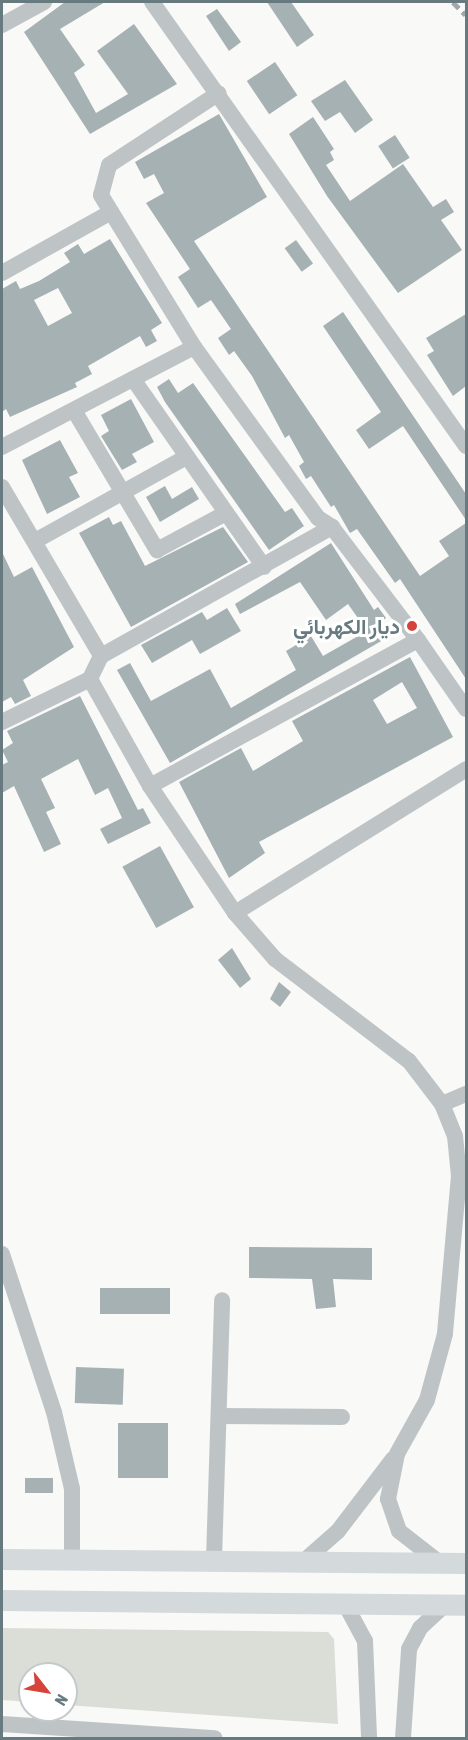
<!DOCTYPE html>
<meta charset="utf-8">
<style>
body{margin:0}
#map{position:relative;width:468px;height:1740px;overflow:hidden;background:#f9f9f7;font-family:"Asap Condensed",Vazirmatn,sans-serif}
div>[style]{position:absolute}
.green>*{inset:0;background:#daded7}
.building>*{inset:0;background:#a6b1b4;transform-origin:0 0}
.minor>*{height:16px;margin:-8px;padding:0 8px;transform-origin:8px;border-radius:8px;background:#bec4c6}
.major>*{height:21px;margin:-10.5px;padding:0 10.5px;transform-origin:10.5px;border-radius:10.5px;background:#d4d9dc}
.rail>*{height:4.5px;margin-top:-2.25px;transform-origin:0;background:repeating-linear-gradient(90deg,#9fa8ab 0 9px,transparent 0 13.5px)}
.dots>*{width:16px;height:16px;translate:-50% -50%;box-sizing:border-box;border:3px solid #fff;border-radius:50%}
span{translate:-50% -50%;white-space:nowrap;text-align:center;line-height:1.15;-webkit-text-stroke:6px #fff;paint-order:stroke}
.poi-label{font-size:21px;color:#667a80;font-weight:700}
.right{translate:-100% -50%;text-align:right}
.frame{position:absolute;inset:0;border:3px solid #667a80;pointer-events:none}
.north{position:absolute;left:18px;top:1662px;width:60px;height:60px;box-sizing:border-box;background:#fff;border:2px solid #c2cacc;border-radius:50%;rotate:121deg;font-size:16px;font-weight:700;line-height:24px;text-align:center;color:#667a80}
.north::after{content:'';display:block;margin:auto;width:21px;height:27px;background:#d5433b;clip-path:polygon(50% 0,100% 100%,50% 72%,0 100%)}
</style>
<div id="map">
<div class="green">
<i style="clip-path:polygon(2px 1628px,328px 1632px,334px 1639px,338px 1724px,66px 1705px,66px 1674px,30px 1674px,30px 1702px,2px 1700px)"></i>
</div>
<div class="building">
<i style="clip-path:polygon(65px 2px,105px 2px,60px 29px,85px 65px,74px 73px,96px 113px,128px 94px,97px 51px,134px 24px,177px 84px,90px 134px,24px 32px)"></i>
<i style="clip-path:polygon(267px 2px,291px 2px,314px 35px,297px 47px)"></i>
<i style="clip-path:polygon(217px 9px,241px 42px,229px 51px,206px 16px)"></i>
<i style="left:275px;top:62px;width:40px;height:34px;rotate:56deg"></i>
<i style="clip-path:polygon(345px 80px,373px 120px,355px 133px,340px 112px,325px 121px,311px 101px)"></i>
<i style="clip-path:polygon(219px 114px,267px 197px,194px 241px,420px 576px,449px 556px,439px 541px,466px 523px,466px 679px,400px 579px,395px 583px,357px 529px,350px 533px,334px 505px,331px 507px,311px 476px,306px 479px,299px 466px,304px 462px,289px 435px,285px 438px,252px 376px,234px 351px,229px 355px,218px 338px,231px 329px,211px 300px,198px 308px,178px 277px,190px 269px,146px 203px,164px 193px,154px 174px,144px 179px,135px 162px)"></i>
<i style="clip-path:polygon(313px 117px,334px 149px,330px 152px,334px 160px,326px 165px,350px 201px,403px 164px,433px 207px,446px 199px,454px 212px,441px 220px,462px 250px,398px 293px,327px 196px,289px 134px)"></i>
<i style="left:395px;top:135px;width:27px;height:20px;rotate:57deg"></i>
<i style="clip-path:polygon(evenodd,110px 239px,162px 323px,151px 330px,157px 341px,146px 347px,140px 336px,88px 366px,92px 374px,75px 383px,77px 387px,10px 417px,6px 409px,2px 412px,2px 289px,16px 281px,20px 289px,39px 281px,70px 262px,64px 253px,78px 244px,84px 254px,110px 239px,58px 288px,72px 313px,48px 326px,34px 300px,58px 288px)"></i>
<i style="left:296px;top:240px;width:29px;height:14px;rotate:54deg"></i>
<i style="clip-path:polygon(343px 312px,466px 494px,466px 520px,403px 426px,369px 449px,356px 430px,381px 412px,323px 326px)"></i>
<i style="clip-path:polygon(466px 314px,466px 386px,453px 396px,427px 355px,434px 351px,426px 338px)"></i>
<i style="clip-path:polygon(169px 379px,178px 393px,193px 383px,285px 512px,292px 508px,304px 526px,269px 550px,165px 402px,157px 387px)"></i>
<i style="clip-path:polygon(131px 399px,154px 442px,132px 454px,137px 462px,122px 470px,101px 436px,109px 431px,101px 415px)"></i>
<i style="clip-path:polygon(60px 440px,78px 473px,69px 477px,80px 497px,47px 514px,22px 460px)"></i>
<i style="clip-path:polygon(165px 486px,172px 499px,192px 487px,199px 499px,160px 522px,146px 497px)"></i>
<i style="clip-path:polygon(109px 517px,113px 525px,121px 521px,145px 566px,223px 527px,248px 562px,131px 627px,79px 533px)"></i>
<i style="clip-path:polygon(331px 543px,374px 610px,378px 607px,386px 618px,382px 621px,390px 636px,170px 763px,117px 670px,130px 663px,151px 701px,210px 669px,231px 708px,296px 670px,286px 651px,311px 636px,323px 656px,367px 631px,348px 604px,326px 620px,300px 582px,240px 614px,235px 604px)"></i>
<i style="clip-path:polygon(2px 552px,14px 577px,32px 567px,74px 647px,23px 680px,31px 696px,15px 704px,11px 697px,2px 702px)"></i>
<i style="clip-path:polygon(227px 608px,241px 631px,200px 654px,192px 640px,152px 663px,141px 645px,202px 612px,207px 620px)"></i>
<i style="clip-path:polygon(evenodd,410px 657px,453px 737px,259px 842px,265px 853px,229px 878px,179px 782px,241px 748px,253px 771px,303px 741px,292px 721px,410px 657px,402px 682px,417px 708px,387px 724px,373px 700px,402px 682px)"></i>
<i style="clip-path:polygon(80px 696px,138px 810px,143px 808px,151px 823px,108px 844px,100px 829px,122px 818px,108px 788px,95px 795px,78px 759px,41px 779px,55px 808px,46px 812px,61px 844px,44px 852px,14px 786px,2px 793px,2px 765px,8px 762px,2px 750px,13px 743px,7px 731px)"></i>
<i style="left:160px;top:846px;width:70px;height:43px;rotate:61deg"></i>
<i style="clip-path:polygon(232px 948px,251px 979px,240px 988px,218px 960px)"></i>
<i style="clip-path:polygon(279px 982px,291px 992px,280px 1007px,270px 999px)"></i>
<i style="clip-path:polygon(249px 1247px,372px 1248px,372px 1280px,333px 1279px,336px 1307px,316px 1309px,312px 1279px,249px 1278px)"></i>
<i style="left:100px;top:1288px;width:70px;height:26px"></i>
<i style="left:76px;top:1367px;width:48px;height:36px;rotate:2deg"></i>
<i style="left:118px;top:1423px;width:50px;height:55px"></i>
<i style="left:25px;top:1478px;width:28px;height:15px"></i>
</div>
<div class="minor">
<i style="left:152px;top:2px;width:544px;rotate:54.73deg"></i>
<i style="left:2px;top:25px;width:48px;rotate:-28.7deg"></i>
<i style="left:2px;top:273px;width:125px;rotate:-29.2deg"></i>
<i style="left:133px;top:379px;width:229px;rotate:55.1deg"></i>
<i style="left:75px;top:412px;width:161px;rotate:59.3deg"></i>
<i style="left:157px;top:550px;width:78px;rotate:-28.2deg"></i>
<i style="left:2px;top:447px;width:216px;rotate:-27.5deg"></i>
<i style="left:2px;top:487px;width:196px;rotate:59.6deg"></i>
<i style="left:101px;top:656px;width:25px;rotate:116deg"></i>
<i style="left:90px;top:679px;width:123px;rotate:60.7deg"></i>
<i style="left:150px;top:786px;width:153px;rotate:56.2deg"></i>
<i style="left:235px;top:913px;width:61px;rotate:49deg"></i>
<i style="left:275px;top:959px;width:168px;rotate:37.3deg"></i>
<i style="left:409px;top:1061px;width:54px;rotate:52.5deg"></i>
<i style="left:442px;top:1104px;width:35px;rotate:68deg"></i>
<i style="left:455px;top:1136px;width:40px;rotate:84.3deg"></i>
<i style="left:459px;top:1176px;width:159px;rotate:95.1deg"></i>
<i style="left:445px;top:1334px;width:68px;rotate:105.3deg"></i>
<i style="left:427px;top:1400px;width:62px;rotate:119.1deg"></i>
<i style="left:397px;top:1454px;width:46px;rotate:101.3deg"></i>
<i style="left:388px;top:1499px;width:34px;rotate:71deg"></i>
<i style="left:399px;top:1531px;width:52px;rotate:38deg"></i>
<i style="left:35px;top:541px;width:171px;rotate:-29deg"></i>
<i style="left:418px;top:640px;width:84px;rotate:55.2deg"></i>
<i style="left:101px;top:656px;width:265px;rotate:-29.2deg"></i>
<i style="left:2px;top:722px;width:98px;rotate:-26deg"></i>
<i style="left:150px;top:786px;width:305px;rotate:-28.6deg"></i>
<i style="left:418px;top:640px;width:142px;rotate:-127.3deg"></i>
<i style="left:332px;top:527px;width:17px;rotate:-147deg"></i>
<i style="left:318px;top:518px;width:211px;rotate:-125.9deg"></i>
<i style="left:194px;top:347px;width:178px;rotate:-121.5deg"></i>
<i style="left:101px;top:195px;width:31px;rotate:-75deg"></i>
<i style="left:109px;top:165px;width:131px;rotate:-33.2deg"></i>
<i style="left:235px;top:913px;width:272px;rotate:-31.9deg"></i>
<i style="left:442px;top:1104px;width:26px;rotate:-23deg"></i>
<i style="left:2px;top:1254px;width:166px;rotate:71.8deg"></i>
<i style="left:54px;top:1412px;width:79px;rotate:76.8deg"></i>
<i style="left:72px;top:1489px;width:72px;rotate:90deg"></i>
<i style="left:219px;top:1416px;width:123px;rotate:0.5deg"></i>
<i style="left:214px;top:1559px;width:259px;rotate:-88.2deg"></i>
<i style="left:304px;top:1561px;width:45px;rotate:-41.4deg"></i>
<i style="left:338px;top:1531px;width:91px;rotate:-52.6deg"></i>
<i style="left:344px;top:1602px;width:44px;rotate:61.7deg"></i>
<i style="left:365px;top:1641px;width:97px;rotate:87.6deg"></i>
<i style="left:2px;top:1724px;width:213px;rotate:3.8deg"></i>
<i style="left:403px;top:1738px;width:89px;rotate:-86.1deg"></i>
<i style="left:409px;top:1649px;width:24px;rotate:-62deg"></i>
<i style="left:420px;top:1628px;width:34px;rotate:-43deg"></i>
</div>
<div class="major">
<i style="left:2px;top:1559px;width:464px;rotate:0.5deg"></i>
<i style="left:2px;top:1600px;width:464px;rotate:0.6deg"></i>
</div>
<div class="rail">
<i style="left:453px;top:2px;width:18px;rotate:45deg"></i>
</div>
<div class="dots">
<i style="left:412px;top:626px;background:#d5433b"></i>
</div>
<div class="poi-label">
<span class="right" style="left:400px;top:626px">ديار الكهربائي</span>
</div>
<div class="frame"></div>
<div class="north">N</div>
</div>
